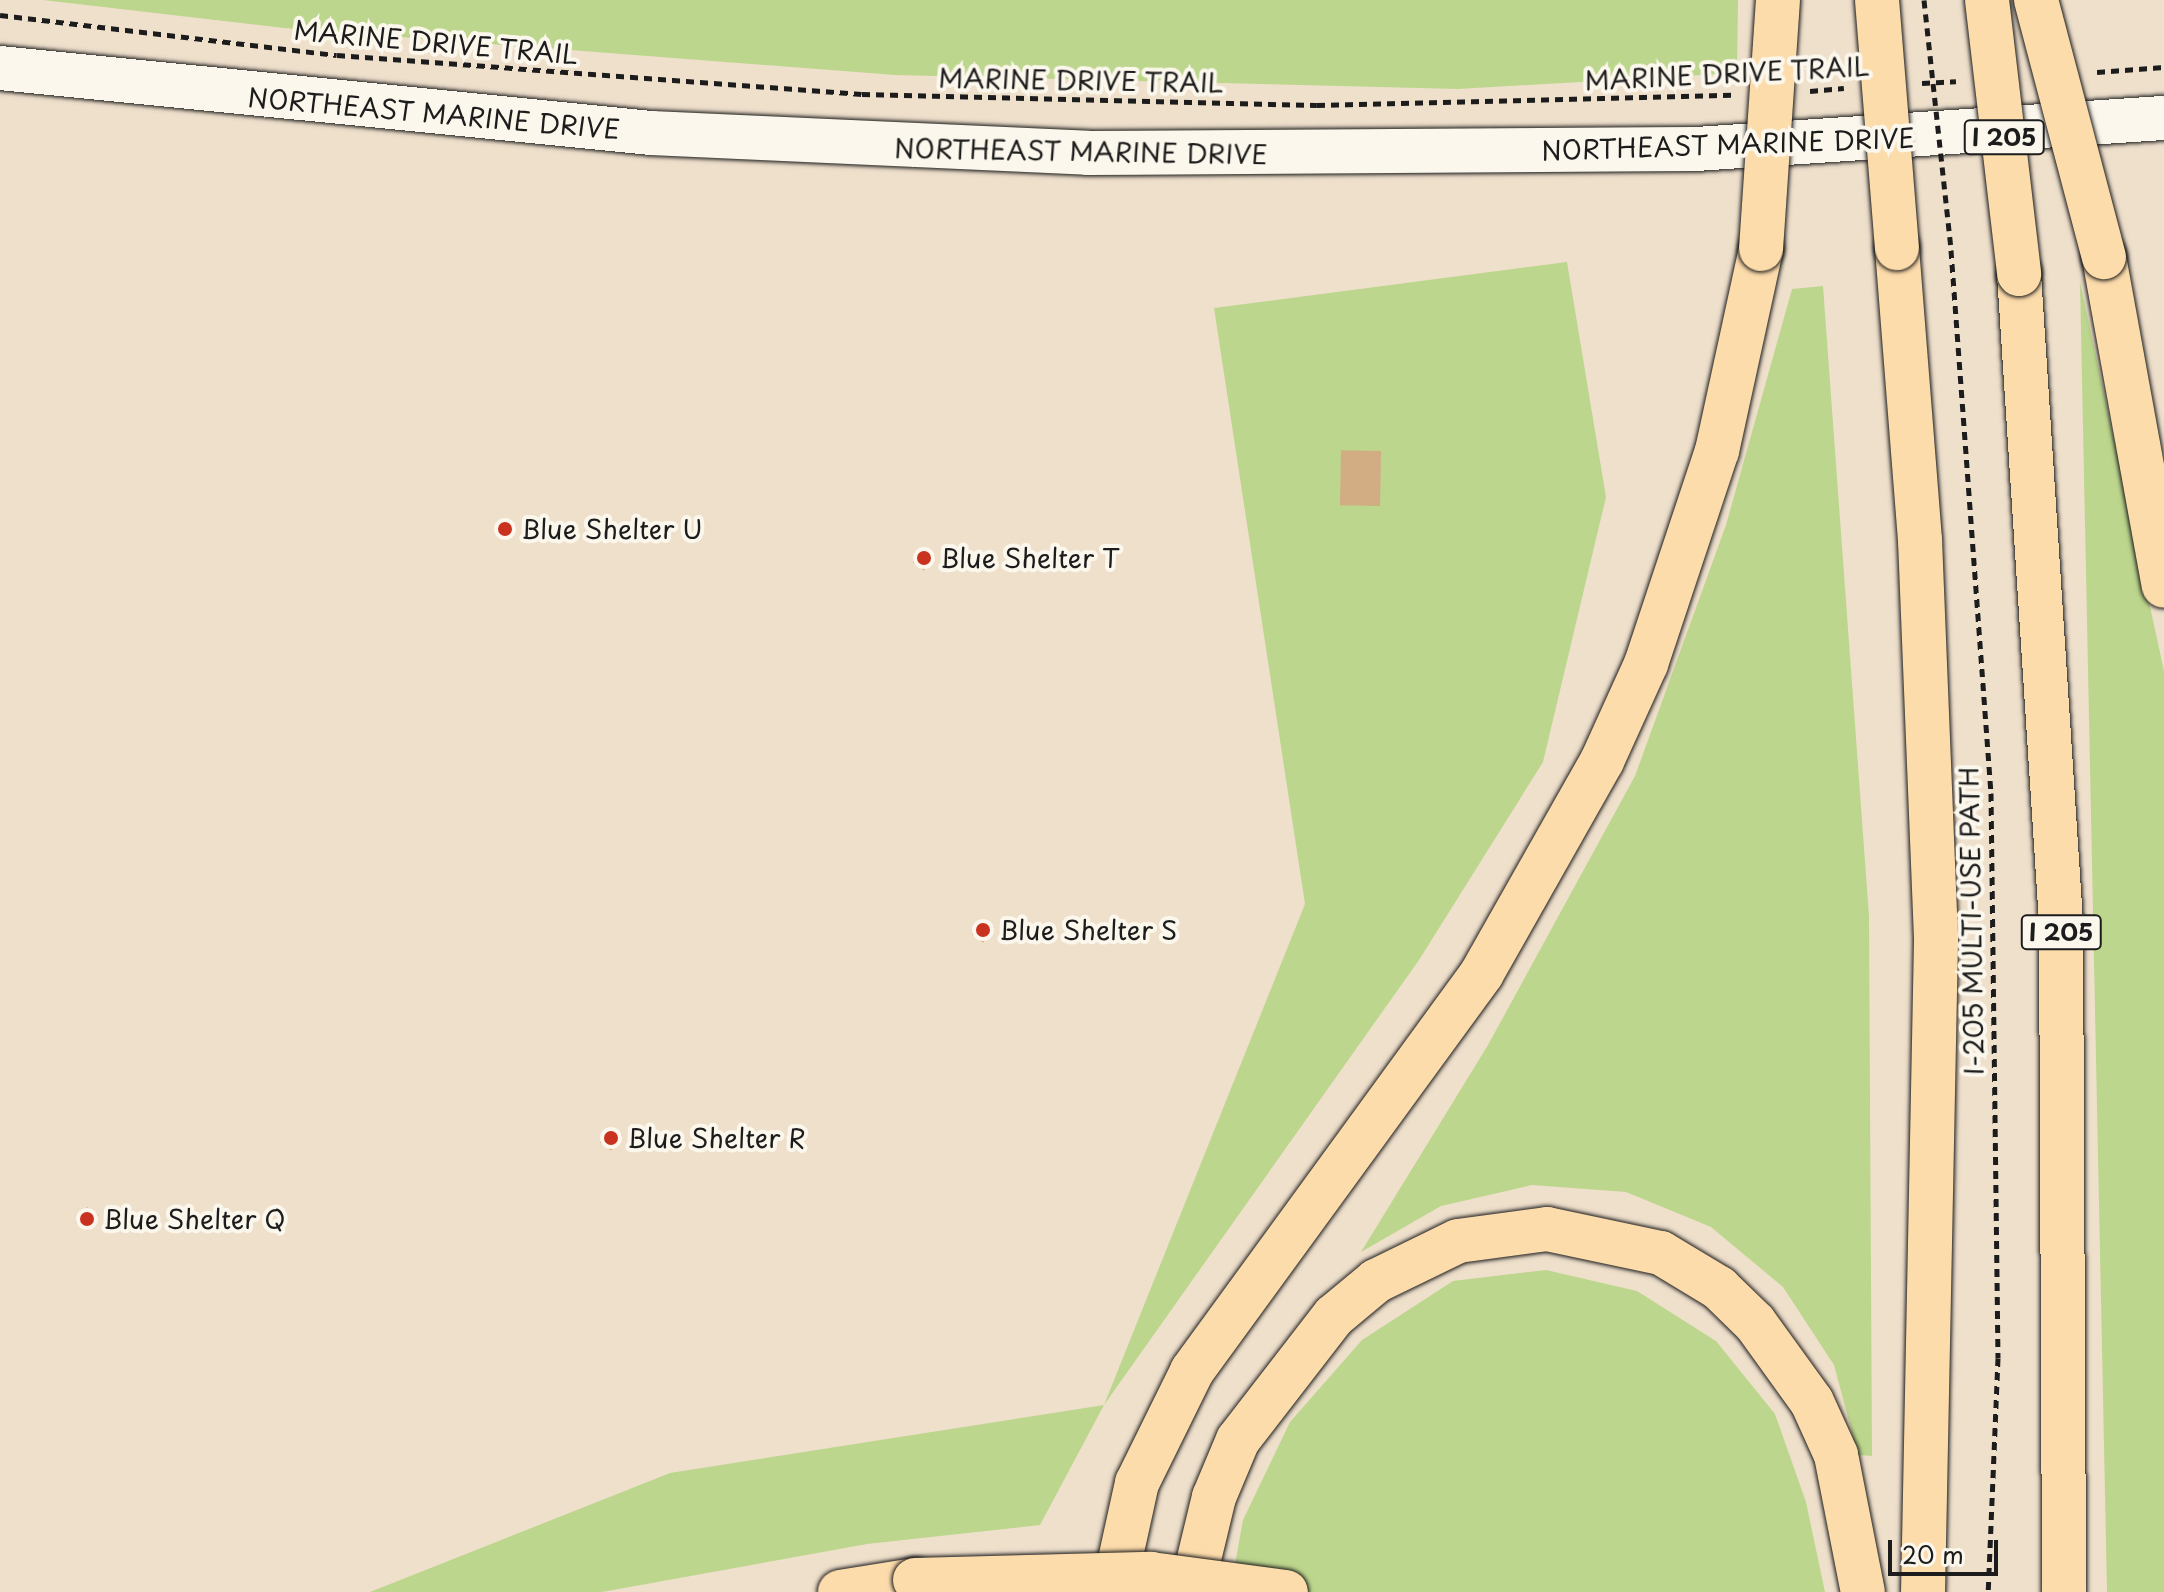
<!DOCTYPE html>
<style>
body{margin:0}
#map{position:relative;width:2164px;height:1592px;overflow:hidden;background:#efe0cc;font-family:"Playpen Sans",sans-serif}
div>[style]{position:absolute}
.green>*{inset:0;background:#bdd68d}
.building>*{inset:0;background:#d2ac83;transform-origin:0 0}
.path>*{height:5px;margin-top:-2.5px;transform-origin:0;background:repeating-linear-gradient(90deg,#1c1c1c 0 8px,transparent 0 14px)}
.roads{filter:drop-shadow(0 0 2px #1c1c1c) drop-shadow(0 0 2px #1c1c1c)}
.secondary>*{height:44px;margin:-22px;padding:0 22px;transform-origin:22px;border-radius:22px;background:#fbf7ec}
.highway>*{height:44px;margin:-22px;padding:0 22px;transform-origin:22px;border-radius:22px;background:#fddcac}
.path-bridge>*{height:5px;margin-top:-2.5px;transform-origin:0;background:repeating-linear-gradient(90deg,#1c1c1c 0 8px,transparent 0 14px)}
.bridges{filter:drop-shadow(0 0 2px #1c1c1c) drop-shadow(0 0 2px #1c1c1c)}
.highway-bridge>*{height:44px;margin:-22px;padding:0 22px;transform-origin:22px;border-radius:22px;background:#fddcac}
.dots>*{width:22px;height:22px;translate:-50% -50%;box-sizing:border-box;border:4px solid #fbf7ec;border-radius:50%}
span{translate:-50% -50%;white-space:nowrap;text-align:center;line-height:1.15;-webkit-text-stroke:8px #fbf7ec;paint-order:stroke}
.shield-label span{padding:2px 6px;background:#fbf7ec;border:2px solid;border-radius:6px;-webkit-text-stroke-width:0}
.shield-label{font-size:24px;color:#1c1c1c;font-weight:700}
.street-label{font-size:26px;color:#1c1c1c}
.poi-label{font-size:26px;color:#1c1c1c}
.left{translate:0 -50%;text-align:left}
.scale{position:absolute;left:1888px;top:1540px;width:110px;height:36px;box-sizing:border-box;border:4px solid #1c1c1c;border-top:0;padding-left:10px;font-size:24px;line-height:28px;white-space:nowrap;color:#1c1c1c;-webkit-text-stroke:6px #fbf7ec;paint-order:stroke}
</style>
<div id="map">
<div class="green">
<i style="clip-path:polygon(43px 0,1738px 0,1737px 73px,1458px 89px,895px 75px,284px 28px)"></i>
<i style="clip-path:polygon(1567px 262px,1606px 497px,1543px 762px,1419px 960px,1104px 1405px,1040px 1525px,867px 1544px,602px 1592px,370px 1592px,670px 1473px,1104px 1405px,1305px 904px,1214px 308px)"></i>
<i style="clip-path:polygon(2080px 282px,2164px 671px,2164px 1592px,2107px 1592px)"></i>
<i style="clip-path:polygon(1823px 286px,1869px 916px,1872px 1456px,1858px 1455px,1834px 1365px,1783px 1287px,1711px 1227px,1626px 1192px,1532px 1185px,1441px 1206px,1361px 1252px,1488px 1045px,1635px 776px,1726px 525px,1792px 289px)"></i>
<i style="clip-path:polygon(1546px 1270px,1637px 1291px,1716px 1341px,1775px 1414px,1806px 1502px,1825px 1592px,1230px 1592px,1243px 1520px,1290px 1422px,1362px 1340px,1453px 1281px)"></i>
</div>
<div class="building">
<i style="left:1381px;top:451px;width:55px;height:40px;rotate:91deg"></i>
<i style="left:506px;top:518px;width:13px;height:18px;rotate:39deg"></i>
<i style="left:924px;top:547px;width:14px;height:19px;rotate:36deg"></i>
<i style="left:983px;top:919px;width:14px;height:19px;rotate:36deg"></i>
<i style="left:611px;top:1127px;width:14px;height:19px;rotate:36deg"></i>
<i style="left:87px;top:1207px;width:14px;height:19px;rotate:36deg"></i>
</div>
<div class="path">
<i style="left:0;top:15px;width:339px;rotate:6.8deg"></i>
<i style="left:337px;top:55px;width:526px;rotate:4.25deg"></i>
<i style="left:862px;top:94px;width:455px;rotate:1.4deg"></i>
<i style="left:1317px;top:105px;width:415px;rotate:-1.4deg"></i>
<i style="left:2097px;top:72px;width:67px;rotate:-4.3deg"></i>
<i style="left:1922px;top:83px;width:34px;rotate:-3deg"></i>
<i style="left:1810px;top:91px;width:34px;rotate:-5deg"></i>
<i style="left:1951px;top:250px;width:544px;rotate:85.79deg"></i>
<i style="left:1991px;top:793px;width:565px;rotate:89.29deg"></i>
<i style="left:1998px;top:1358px;width:234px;rotate:92.4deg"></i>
</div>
<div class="roads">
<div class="secondary">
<i style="left:0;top:68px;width:654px;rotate:5.7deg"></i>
<i style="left:651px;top:133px;width:437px;rotate:2.6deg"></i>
<i style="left:1088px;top:153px;width:608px;rotate:-0.38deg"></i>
<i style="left:1696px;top:149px;width:469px;rotate:-3.8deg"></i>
</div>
<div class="highway">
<i style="left:1897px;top:248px;width:293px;rotate:85.5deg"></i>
<i style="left:1920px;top:540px;width:401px;rotate:87.7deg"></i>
<i style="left:1936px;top:941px;width:651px;rotate:91.14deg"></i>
<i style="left:2104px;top:257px;width:334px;rotate:79.7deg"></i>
<i style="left:2019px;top:274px;width:649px;rotate:86.29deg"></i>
<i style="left:2061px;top:922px;width:670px;rotate:89.74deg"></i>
<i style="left:840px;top:1592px;width:76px;rotate:-9.1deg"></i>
<i style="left:1113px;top:1592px;width:112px;rotate:-77.6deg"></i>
<i style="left:1137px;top:1483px;width:125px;rotate:-63.8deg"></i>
<i style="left:1192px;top:1371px;width:492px;rotate:-53.9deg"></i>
<i style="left:1482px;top:973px;width:244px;rotate:-60.5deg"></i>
<i style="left:1602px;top:761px;width:107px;rotate:-65.6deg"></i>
<i style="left:1646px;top:664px;width:225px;rotate:-71.6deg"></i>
<i style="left:1717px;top:451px;width:207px;rotate:-77.7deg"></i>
<i style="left:1191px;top:1592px;width:98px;rotate:-76.4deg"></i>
<i style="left:1214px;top:1497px;width:62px;rotate:-67.2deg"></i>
<i style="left:1238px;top:1440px;width:157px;rotate:-52.3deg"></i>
<i style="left:1334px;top:1316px;width:55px;rotate:-39.8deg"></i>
<i style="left:1376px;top:1281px;width:91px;rotate:-26deg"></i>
<i style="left:1458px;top:1241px;width:90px;rotate:-7.7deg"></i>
<i style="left:1547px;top:1229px;width:116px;rotate:11.9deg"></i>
<i style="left:1661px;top:1253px;width:68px;rotate:31.1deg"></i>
<i style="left:1719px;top:1288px;width:50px;rotate:44.2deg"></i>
<i style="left:1755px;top:1323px;width:97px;rotate:54.2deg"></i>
<i style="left:1812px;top:1402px;width:58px;rotate:65.6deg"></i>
<i style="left:1836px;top:1455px;width:140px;rotate:78.9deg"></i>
</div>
</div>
<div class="path-bridge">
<i style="left:1924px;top:0;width:251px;rotate:83.8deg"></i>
</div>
<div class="bridges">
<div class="highway-bridge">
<i style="left:1877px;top:0;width:249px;rotate:85.4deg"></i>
<i style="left:1987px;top:0;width:276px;rotate:83.3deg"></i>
<i style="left:2036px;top:0;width:266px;rotate:75.2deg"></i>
<i style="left:1761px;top:249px;width:250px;rotate:-86.1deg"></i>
<i style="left:915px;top:1580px;width:236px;rotate:-1.5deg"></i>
<i style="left:1151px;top:1574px;width:136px;rotate:7.6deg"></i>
</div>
</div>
<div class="dots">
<i style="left:505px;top:529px;background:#c8321e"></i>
<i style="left:924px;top:558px;background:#c8321e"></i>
<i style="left:983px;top:930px;background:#c8321e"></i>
<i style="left:611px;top:1138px;background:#c8321e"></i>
<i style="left:87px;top:1219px;background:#c8321e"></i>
</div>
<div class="shield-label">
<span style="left:2004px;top:137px">I 205</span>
<span style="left:2061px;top:932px">I 205</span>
</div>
<div class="street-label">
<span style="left:436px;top:42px;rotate:5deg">MARINE DRIVE TRAIL</span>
<span style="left:1727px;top:73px;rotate:-3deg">MARINE DRIVE TRAIL</span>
<span style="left:1081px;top:80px;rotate:1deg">MARINE DRIVE TRAIL</span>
<span style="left:434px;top:113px;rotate:5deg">NORTHEAST MARINE DRIVE</span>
<span style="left:1728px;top:144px;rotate:-2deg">NORTHEAST MARINE DRIVE</span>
<span style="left:1081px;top:151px;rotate:1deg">NORTHEAST MARINE DRIVE</span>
<span style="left:1971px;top:921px;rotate:-91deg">I-205 MULTI-USE PATH</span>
</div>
<div class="poi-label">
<span class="left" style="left:521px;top:529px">Blue Shelter U</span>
<span class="left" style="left:940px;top:558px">Blue Shelter T</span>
<span class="left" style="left:999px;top:930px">Blue Shelter S</span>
<span class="left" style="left:627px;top:1138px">Blue Shelter R</span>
<span class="left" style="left:103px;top:1219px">Blue Shelter Q</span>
</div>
<div class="scale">20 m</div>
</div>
